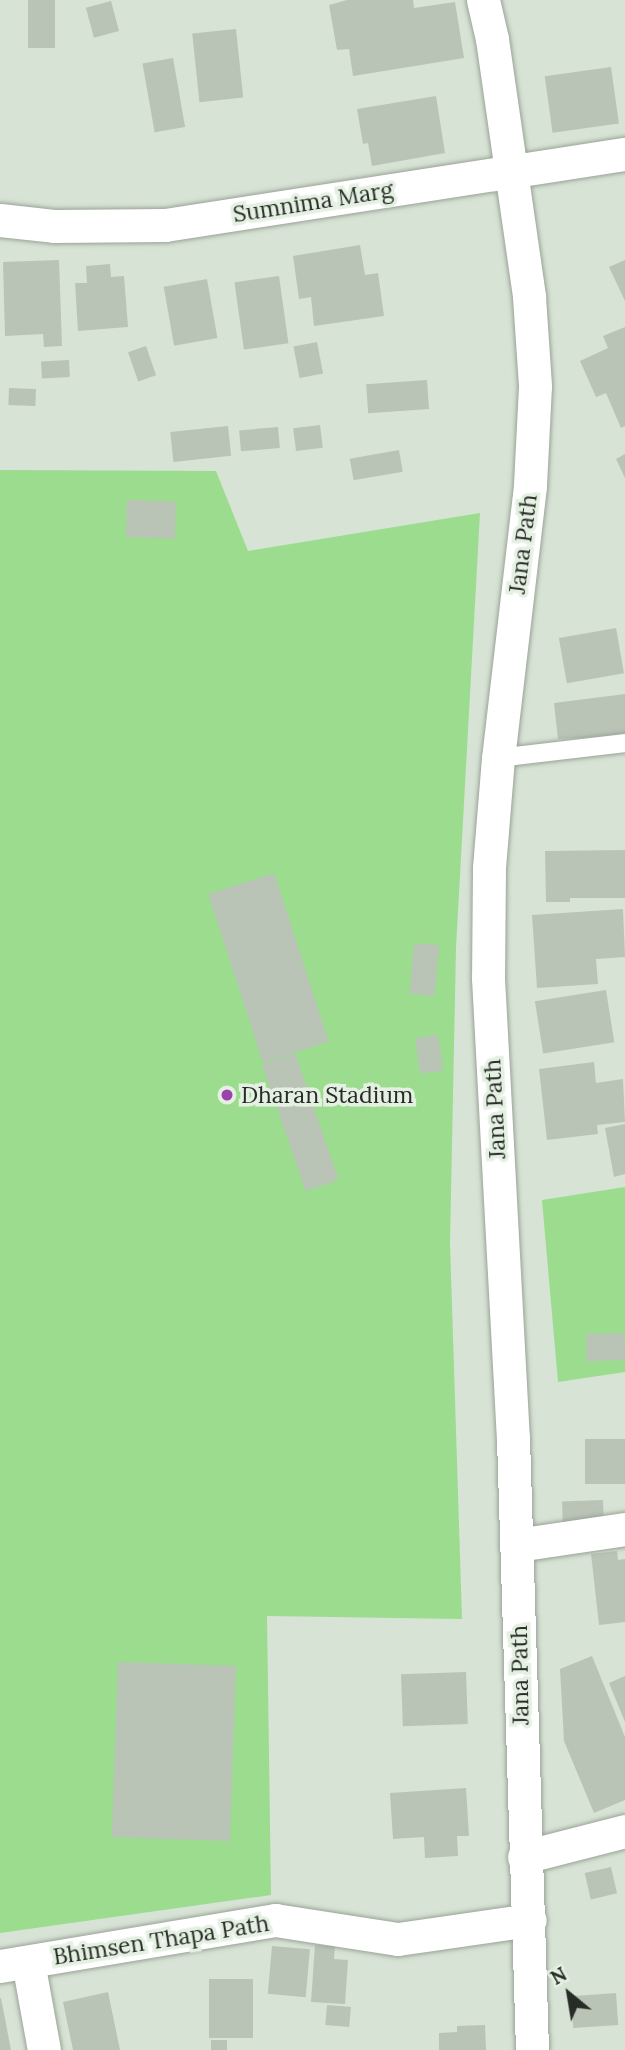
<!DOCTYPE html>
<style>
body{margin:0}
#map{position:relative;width:625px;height:2050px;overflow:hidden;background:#d7e3d5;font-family:Lora,serif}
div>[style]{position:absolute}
.green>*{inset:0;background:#9bdc8f}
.building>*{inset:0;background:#b9c4b7;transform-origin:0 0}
.roads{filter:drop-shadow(0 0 2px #99a397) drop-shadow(0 0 2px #99a397)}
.lane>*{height:18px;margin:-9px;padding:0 9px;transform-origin:9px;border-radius:9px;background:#fff}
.street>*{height:33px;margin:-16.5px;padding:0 16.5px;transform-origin:16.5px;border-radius:16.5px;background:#fff}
.dots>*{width:19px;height:19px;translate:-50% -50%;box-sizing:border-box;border:4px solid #e4f0e2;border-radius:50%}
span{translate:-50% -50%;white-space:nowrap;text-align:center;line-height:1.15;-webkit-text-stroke:7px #e4f0e2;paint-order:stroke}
.street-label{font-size:23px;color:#282c27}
.poi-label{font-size:23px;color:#282c27}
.left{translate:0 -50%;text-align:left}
.north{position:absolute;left:534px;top:1959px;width:70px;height:70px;-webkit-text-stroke:5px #e4f0e2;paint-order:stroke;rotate:330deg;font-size:19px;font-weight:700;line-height:28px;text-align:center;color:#282c27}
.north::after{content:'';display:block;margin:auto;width:24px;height:32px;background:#282c27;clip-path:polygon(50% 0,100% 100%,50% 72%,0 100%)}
</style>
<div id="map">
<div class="green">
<i style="clip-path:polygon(0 470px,216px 471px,248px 551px,480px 513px,456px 948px,450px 1243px,462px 1619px,267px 1616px,271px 1895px,0 1933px)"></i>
<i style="clip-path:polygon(625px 1187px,625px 1372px,558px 1382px,542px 1200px)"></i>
</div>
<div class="building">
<i style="left:28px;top:0;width:27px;height:48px"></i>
<i style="clip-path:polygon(347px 0,413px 0,414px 8px,455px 2px,464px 58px,353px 76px,349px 49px,337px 50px,329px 5px)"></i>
<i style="left:111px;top:1px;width:31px;height:26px;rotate:75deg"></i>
<i style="left:236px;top:29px;width:69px;height:44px;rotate:84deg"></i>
<i style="left:173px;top:58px;width:70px;height:31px;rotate:80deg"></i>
<i style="left:611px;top:67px;width:57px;height:67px;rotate:82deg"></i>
<i style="clip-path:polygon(436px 96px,445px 153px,372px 166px,368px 143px,363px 144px,357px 109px)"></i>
<i style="clip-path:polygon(360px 245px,365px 275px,378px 273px,384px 316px,314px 326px,311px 297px,299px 299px,293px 256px)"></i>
<i style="clip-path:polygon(59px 260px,62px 346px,44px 347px,43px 334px,5px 336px,3px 262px)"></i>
<i style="clip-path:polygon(625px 260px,625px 301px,609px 267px)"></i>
<i style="clip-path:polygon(110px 264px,111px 277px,124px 276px,128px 327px,78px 331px,75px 283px,87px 283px,86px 266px)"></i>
<i style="left:279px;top:276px;width:68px;height:45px;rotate:82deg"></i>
<i style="left:207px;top:279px;width:60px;height:44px;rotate:80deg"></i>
<i style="clip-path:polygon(625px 327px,625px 426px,621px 428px,606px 393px,596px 397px,580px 361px,608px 348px,603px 336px)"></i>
<i style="left:317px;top:342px;width:32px;height:24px;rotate:79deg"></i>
<i style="left:146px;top:346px;width:31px;height:19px;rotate:71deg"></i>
<i style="left:69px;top:360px;width:17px;height:28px;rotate:87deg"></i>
<i style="left:427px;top:380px;width:29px;height:61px;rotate:86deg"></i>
<i style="left:9px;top:388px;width:27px;height:17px;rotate:2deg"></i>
<i style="left:320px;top:425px;width:23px;height:27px;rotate:83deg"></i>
<i style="left:228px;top:426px;width:30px;height:58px;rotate:84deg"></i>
<i style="left:278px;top:427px;width:21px;height:39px;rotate:85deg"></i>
<i style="left:399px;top:450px;width:22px;height:50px;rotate:80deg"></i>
<i style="clip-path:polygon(625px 454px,625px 478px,616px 459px)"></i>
<i style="left:127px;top:500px;width:49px;height:37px;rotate:2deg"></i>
<i style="left:616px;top:628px;width:46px;height:58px;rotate:80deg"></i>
<i style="clip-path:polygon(625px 694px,625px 736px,558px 739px,554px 703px)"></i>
<i style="clip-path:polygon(625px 850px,625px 898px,570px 898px,570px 902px,546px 902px,545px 851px)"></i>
<i style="left:274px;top:873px;width:177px;height:69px;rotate:72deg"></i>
<i style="clip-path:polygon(623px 909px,625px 957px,596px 959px,598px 984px,537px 988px,532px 915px)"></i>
<i style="left:414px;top:943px;width:25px;height:51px;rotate:5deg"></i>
<i style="left:606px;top:990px;width:53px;height:72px;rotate:81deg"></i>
<i style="left:438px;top:1035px;width:36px;height:23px;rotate:82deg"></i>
<i style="left:295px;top:1053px;width:134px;height:35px;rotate:71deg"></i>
<i style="clip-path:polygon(594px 1062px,596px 1083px,623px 1079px,625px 1122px,597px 1125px,598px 1134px,547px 1140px,539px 1069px)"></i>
<i style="clip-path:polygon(625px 1124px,625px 1174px,614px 1177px,605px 1128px)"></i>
<i style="left:624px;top:1333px;width:27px;height:38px;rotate:88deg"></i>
<i style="left:625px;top:1439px;width:45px;height:40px;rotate:90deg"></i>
<i style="left:603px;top:1500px;width:23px;height:41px;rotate:88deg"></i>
<i style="clip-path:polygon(617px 1551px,618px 1560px,625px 1559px,625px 1622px,599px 1625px,591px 1554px)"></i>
<i style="clip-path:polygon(592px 1656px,625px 1737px,625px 1800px,594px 1813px,564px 1741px,560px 1669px)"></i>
<i style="left:118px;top:1662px;width:118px;height:175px;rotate:2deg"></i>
<i style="left:466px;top:1672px;width:52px;height:65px;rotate:88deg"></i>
<i style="clip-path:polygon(625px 1676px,625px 1722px,609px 1683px)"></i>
<i style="clip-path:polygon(466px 1788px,469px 1836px,457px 1836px,458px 1856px,425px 1858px,424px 1837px,393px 1839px,390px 1793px)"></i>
<i style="left:611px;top:1867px;width:27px;height:27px;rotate:77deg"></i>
<i style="clip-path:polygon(315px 1945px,335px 1946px,334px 1959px,348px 1960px,345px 2004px,311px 2002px)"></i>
<i style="left:272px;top:1946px;width:38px;height:48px;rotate:5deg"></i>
<i style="left:253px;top:1979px;width:59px;height:44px;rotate:90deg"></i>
<i style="clip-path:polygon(108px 1992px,120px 2050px,73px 2050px,63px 2002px)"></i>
<i style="left:616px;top:1993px;width:32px;height:45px;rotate:86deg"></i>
<i style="clip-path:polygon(0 1998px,1px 1998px,11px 2050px,0 2050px)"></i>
<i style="left:327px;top:2005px;width:24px;height:20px;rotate:5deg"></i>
<i style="clip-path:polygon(485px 2025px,486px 2050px,439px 2050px,439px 2033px,457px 2032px,457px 2026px)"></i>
<i style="left:227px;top:2040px;width:10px;height:16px;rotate:90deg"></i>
</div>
<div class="roads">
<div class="lane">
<i style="left:498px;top:758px;width:128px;rotate:-6.7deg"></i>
</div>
<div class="street">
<i style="left:483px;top:0;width:40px;rotate:77deg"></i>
<i style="left:492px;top:39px;width:261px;rotate:81.8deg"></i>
<i style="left:529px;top:297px;width:89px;rotate:86.1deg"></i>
<i style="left:535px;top:386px;width:100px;rotate:92.9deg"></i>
<i style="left:530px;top:486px;width:274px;rotate:96.7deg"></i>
<i style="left:498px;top:758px;width:110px;rotate:94.7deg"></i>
<i style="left:489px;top:868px;width:110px;rotate:90.5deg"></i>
<i style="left:488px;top:978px;width:461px;rotate:86.9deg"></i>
<i style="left:513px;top:1438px;width:612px;rotate:88.22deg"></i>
<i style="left:0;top:220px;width:54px;rotate:6.3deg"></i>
<i style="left:54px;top:226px;width:111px;rotate:-0.5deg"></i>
<i style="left:165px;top:225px;width:465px;rotate:-8.8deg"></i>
<i style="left:517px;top:1545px;width:109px;rotate:-8.4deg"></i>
<i style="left:524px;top:1857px;width:104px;rotate:-14.4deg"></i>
<i style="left:28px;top:1962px;width:89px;rotate:79.7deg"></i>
<i style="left:0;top:1966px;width:279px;rotate:-9.5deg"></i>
<i style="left:275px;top:1920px;width:124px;rotate:8.8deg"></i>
<i style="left:398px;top:1939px;width:133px;rotate:-8.2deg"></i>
</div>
</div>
<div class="dots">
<i style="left:227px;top:1095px;background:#9b42ad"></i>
</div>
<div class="street-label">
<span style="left:313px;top:202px;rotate:-9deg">Sumnima Marg</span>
<span style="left:523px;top:544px;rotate:-83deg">Jana Path</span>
<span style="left:495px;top:1109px;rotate:-93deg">Jana Path</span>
<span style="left:520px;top:1675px;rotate:-91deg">Jana Path</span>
<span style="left:161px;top:1940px;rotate:-9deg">Bhimsen Thapa Path</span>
</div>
<div class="poi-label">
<span class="left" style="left:241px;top:1095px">Dharan Stadium</span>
</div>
<div class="north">N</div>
</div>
